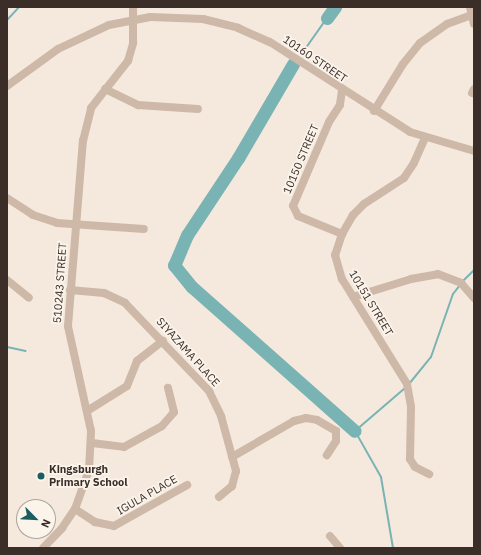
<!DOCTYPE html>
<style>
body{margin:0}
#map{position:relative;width:481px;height:555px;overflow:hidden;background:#f5e9de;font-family:"IBM Plex Sans",sans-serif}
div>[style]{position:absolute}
.stream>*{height:2px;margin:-1px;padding:0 1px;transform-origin:1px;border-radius:1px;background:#7ab3b4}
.river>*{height:13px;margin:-6.5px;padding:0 6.5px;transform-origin:6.5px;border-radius:6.5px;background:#7ab3b4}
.minor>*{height:8px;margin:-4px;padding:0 4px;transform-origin:4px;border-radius:4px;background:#ceb9a8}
.dots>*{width:11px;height:11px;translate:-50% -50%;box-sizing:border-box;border:2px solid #fbf4eb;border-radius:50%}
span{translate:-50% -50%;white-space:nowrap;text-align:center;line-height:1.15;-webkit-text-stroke:3.5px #fbf4eb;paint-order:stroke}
.street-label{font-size:11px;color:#3b2e29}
.poi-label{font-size:11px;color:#3b2e29;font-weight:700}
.left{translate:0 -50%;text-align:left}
.frame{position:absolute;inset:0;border:8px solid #3b2e29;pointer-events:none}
.north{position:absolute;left:16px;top:499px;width:40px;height:40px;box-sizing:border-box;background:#fbf4eb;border:1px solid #aea59d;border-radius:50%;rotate:114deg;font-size:11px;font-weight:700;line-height:16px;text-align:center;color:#3b2e29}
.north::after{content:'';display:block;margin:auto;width:14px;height:18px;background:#1b5d60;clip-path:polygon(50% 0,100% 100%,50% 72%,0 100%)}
</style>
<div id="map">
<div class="stream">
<i style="left:7px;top:20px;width:18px;rotate:-47deg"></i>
<i style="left:303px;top:52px;width:42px;rotate:-54.8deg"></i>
<i style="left:463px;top:281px;width:16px;rotate:-45deg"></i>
<i style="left:7px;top:347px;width:19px;rotate:12deg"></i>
<i style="left:409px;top:384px;width:35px;rotate:-51deg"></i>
<i style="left:431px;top:357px;width:67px;rotate:-70.8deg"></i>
<i style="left:453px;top:294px;width:11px;rotate:-52deg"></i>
<i style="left:393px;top:548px;width:72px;rotate:-99.6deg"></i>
<i style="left:381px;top:477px;width:53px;rotate:-119.5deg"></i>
<i style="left:355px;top:431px;width:66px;rotate:-40.7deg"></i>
</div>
<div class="river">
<i style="left:327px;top:18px;width:14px;rotate:-54deg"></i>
<i style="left:293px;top:64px;width:109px;rotate:120.3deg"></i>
<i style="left:238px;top:158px;width:92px;rotate:123.5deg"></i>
<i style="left:187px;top:235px;width:33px;rotate:113deg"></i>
<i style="left:174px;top:265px;width:28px;rotate:51deg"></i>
<i style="left:192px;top:287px;width:217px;rotate:41.5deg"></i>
</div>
<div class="minor">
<i style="left:470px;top:7px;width:17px;rotate:77deg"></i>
<i style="left:7px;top:86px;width:63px;rotate:-36deg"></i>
<i style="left:58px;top:49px;width:56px;rotate:-25.2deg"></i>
<i style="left:109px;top:25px;width:42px;rotate:-11deg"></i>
<i style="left:150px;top:17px;width:53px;rotate:2.2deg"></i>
<i style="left:203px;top:19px;width:36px;rotate:14deg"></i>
<i style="left:238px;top:28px;width:35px;rotate:24deg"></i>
<i style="left:270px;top:42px;width:166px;rotate:32.7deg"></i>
<i style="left:410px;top:132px;width:67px;rotate:16.5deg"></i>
<i style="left:105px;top:89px;width:37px;rotate:26deg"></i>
<i style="left:138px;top:105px;width:60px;rotate:3.8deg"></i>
<i style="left:342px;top:90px;width:15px;rotate:98deg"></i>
<i style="left:340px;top:105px;width:20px;rotate:123deg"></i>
<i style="left:329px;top:122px;width:91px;rotate:113.2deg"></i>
<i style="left:293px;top:206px;width:11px;rotate:63deg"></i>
<i style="left:298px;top:216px;width:48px;rotate:22.2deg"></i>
<i style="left:472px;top:93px;width:4px;rotate:-63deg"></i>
<i style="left:374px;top:111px;width:55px;rotate:-58.3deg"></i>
<i style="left:403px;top:64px;width:27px;rotate:-51deg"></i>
<i style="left:420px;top:43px;width:33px;rotate:-35deg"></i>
<i style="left:447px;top:24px;width:29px;rotate:-20deg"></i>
<i style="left:425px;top:138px;width:27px;rotate:114deg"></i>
<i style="left:414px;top:163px;width:18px;rotate:124deg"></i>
<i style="left:404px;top:178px;width:48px;rotate:147deg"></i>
<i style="left:364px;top:204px;width:16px;rotate:135deg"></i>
<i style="left:353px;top:215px;width:22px;rotate:120deg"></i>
<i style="left:342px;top:234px;width:22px;rotate:108deg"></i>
<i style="left:335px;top:255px;width:25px;rotate:74deg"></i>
<i style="left:342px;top:279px;width:123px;rotate:58.2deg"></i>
<i style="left:407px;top:384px;width:23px;rotate:80deg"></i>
<i style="left:411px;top:407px;width:52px;rotate:91.1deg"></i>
<i style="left:410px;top:459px;width:9px;rotate:58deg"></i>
<i style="left:415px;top:467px;width:16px;rotate:27deg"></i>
<i style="left:7px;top:198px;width:31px;rotate:33deg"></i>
<i style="left:33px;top:215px;width:25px;rotate:18deg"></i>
<i style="left:57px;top:223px;width:87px;rotate:3.9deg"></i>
<i style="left:7px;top:280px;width:28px;rotate:39deg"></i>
<i style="left:70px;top:290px;width:34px;rotate:5deg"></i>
<i style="left:104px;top:293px;width:23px;rotate:25deg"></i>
<i style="left:125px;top:303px;width:122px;rotate:46.3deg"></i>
<i style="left:209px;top:391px;width:28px;rotate:64deg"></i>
<i style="left:221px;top:416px;width:57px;rotate:74.7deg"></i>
<i style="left:236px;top:471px;width:16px;rotate:105deg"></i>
<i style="left:232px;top:486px;width:17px;rotate:140deg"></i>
<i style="left:353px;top:297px;width:61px;rotate:-17.2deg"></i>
<i style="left:411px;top:279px;width:27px;rotate:-10deg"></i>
<i style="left:438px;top:274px;width:25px;rotate:21deg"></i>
<i style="left:461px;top:283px;width:20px;rotate:49deg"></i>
<i style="left:87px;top:411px;width:47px;rotate:-32deg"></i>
<i style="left:127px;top:386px;width:27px;rotate:-68deg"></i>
<i style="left:137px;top:361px;width:33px;rotate:-38deg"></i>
<i style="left:92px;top:443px;width:32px;rotate:7deg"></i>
<i style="left:124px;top:447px;width:43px;rotate:-28.9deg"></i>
<i style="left:162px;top:426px;width:18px;rotate:-49deg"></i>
<i style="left:174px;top:412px;width:25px;rotate:-104deg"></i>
<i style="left:232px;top:457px;width:72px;rotate:-30.1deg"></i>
<i style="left:294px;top:421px;width:12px;rotate:-14deg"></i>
<i style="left:306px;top:418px;width:11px;rotate:10deg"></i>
<i style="left:317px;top:420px;width:22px;rotate:30deg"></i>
<i style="left:336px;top:431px;width:10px;rotate:90deg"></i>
<i style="left:336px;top:441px;width:17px;rotate:123deg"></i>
<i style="left:75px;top:509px;width:24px;rotate:33deg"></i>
<i style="left:95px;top:522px;width:19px;rotate:12deg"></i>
<i style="left:114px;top:526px;width:84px;rotate:-29.3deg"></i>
<i style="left:330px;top:536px;width:16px;rotate:50deg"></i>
<i style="left:43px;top:548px;width:28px;rotate:-46deg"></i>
<i style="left:62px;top:528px;width:23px;rotate:-56deg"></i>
<i style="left:75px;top:509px;width:41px;rotate:-70.3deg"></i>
<i style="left:89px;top:470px;width:39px;rotate:-87deg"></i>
<i style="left:91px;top:431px;width:107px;rotate:-102.4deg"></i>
<i style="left:68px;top:326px;width:186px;rotate:-85.4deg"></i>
<i style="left:83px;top:141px;width:34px;rotate:-76deg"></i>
<i style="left:91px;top:108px;width:60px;rotate:-51.8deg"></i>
<i style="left:128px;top:61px;width:19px;rotate:-74deg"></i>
<i style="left:133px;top:43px;width:36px;rotate:-90deg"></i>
</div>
<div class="dots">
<i style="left:41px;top:476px;background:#1b5d60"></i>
</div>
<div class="street-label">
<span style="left:315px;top:59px;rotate:34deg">10160 STREET</span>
<span style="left:301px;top:159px;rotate:-67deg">10150 STREET</span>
<span style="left:60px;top:283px;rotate:-86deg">510243 STREET</span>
<span style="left:371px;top:303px;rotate:59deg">10151 STREET</span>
<span style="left:188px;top:352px;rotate:48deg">SIYAZAMA PLACE</span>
<span style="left:147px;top:495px;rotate:-30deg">IGULA PLACE</span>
</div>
<div class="poi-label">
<span class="left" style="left:49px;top:476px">Kingsburgh<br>Primary School</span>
</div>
<div class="frame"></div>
<div class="north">N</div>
</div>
